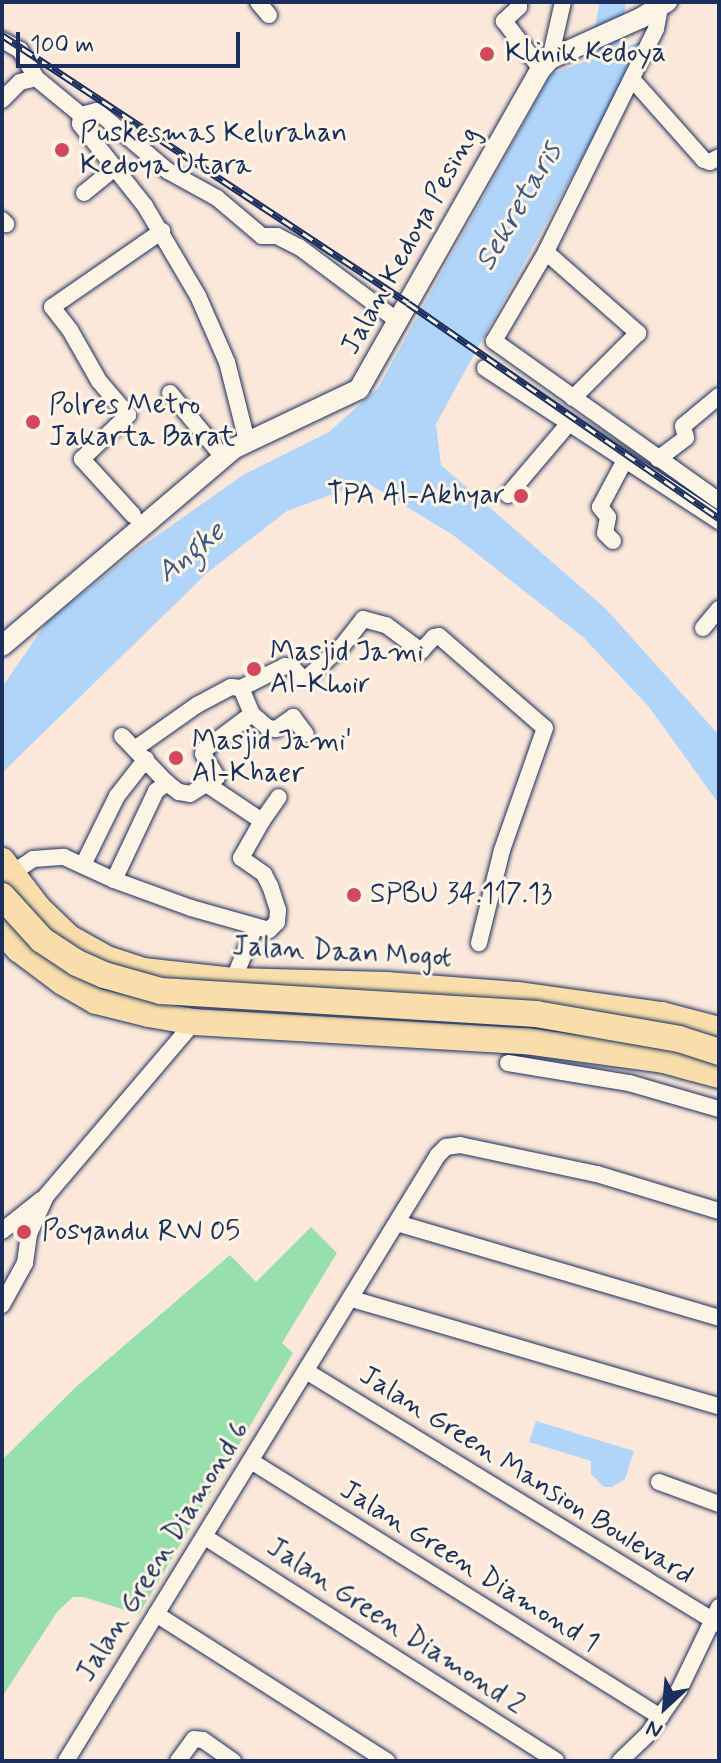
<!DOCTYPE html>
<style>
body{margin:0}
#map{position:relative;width:721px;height:1763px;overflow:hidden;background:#fbe8da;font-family:Mynerve,sans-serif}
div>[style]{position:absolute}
.green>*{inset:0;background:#97dfad}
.water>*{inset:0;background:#b0d5f9}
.river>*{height:26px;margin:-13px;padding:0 13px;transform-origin:13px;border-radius:13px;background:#b0d5f9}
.roads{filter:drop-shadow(0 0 2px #1b2f5e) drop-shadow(0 0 2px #1b2f5e)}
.minor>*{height:16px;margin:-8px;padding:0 8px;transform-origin:8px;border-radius:8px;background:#fcf5e5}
.tertiary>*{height:20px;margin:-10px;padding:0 10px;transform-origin:10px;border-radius:10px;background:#fcf5e5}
.trunk>*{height:26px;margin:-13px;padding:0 13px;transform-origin:13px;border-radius:13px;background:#f9deab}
.rail>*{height:7px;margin-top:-3.5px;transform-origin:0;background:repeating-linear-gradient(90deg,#fcf5e5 0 12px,#1b2f5e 0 24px);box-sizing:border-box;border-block:2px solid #1b2f5e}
.bridges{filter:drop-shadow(0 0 2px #1b2f5e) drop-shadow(0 0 2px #1b2f5e)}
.trunk-bridge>*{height:26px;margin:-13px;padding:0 13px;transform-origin:13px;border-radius:13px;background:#f9deab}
.dots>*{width:22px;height:22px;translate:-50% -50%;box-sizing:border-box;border:4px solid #fcf5e5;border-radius:50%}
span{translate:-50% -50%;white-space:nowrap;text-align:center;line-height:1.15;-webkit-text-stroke:6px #fcf5e5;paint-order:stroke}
.poi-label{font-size:28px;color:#1b2f5e}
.left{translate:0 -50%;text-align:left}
.right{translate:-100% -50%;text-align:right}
.street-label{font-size:28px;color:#1b2f5e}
.water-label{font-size:30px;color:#405885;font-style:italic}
.frame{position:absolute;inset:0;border:4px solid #1b2f5e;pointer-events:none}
.north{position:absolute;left:625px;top:1667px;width:80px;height:80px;-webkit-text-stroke:6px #fcf5e5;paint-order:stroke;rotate:206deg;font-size:22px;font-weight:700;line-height:32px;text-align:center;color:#1b2f5e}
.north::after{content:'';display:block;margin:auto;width:28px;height:36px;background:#1b2f5e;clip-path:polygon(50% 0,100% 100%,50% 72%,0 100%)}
.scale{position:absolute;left:16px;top:32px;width:224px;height:36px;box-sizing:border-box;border:4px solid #1b2f5e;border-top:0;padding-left:10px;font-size:24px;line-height:28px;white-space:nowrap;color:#1b2f5e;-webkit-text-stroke:6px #fcf5e5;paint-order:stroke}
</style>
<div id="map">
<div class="green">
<i style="clip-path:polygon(311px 1227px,337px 1253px,282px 1343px,293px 1353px,139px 1614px,83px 1597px,73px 1597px,57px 1612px,2px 1697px,2px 1460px,77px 1386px,230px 1255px,256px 1282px)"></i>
</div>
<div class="water">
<i style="clip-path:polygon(647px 39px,436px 424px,441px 465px,606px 609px,719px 735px,719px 804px,649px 707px,583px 637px,453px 535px,366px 482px,287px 511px,207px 573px,2px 773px,2px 687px,47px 622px,134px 552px,243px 475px,329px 432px,378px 388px,551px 74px)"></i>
<i style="clip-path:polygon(536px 1421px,634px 1451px,625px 1479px,612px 1487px,604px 1487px,591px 1474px,591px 1461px,529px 1442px)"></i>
</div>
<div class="river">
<i style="left:588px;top:86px;width:30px;rotate:-62deg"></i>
<i style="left:602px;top:60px;width:59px;rotate:-79.3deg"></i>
</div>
<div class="roads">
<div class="minor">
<i style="left:258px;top:2px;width:17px;rotate:50deg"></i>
<i style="left:519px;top:2px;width:5px;rotate:90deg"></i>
<i style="left:519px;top:7px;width:21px;rotate:137deg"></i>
<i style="left:504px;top:21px;width:61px;rotate:52.4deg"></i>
<i style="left:660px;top:8px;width:21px;rotate:101deg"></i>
<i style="left:656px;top:29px;width:249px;rotate:116.3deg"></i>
<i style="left:546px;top:252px;width:103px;rotate:120.3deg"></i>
<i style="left:494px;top:341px;width:276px;rotate:35.4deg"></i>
<i style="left:2px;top:40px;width:21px;rotate:29deg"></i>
<i style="left:20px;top:50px;width:32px;rotate:60deg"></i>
<i style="left:550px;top:59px;width:58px;rotate:-77.2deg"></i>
<i style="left:36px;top:78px;width:58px;rotate:39.4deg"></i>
<i style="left:632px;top:79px;width:108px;rotate:48.4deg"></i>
<i style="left:704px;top:160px;width:6px;rotate:18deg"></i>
<i style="left:710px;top:162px;width:10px;rotate:-29deg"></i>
<i style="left:2px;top:100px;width:25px;rotate:-45deg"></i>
<i style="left:20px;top:82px;width:16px;rotate:-14deg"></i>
<i style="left:81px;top:115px;width:16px;rotate:-14deg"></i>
<i style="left:97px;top:111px;width:93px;rotate:40.2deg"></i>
<i style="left:168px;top:171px;width:56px;rotate:28.9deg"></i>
<i style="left:217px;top:198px;width:59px;rotate:40.2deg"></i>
<i style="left:262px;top:236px;width:15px"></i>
<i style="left:277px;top:236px;width:25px;rotate:27deg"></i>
<i style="left:299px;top:247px;width:124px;rotate:36.8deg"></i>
<i style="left:81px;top:115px;width:9px;rotate:96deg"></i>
<i style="left:80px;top:124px;width:105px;rotate:51.6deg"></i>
<i style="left:145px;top:206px;width:104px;rotate:59.5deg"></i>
<i style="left:198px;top:296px;width:72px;rotate:66.3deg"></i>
<i style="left:227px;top:362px;width:81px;rotate:75.8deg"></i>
<i style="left:84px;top:193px;width:41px;rotate:-39.1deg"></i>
<i style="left:2px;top:220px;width:6px;rotate:45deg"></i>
<i style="left:546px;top:252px;width:123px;rotate:41.4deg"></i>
<i style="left:638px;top:333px;width:92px;rotate:135deg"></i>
<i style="left:485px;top:368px;width:280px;rotate:33.2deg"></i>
<i style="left:170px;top:393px;width:83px;rotate:50.4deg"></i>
<i style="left:658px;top:459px;width:35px;rotate:-37deg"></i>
<i style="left:686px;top:438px;width:12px;rotate:-104deg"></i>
<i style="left:683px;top:426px;width:47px;rotate:-39.8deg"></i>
<i style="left:508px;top:495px;width:94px;rotate:-49.7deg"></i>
<i style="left:133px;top:515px;width:76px;rotate:-132.3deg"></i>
<i style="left:82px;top:459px;width:64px;rotate:-43.7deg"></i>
<i style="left:128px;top:415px;width:45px;rotate:-130.5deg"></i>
<i style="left:99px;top:381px;width:59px;rotate:-119.6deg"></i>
<i style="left:70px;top:330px;width:29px;rotate:-128deg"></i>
<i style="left:52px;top:307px;width:134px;rotate:-34.6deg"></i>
<i style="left:613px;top:541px;width:11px;rotate:-135deg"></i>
<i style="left:605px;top:533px;width:16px;rotate:-79deg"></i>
<i style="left:608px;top:517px;width:13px;rotate:-129deg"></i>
<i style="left:600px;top:507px;width:53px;rotate:-62deg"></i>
<i style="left:703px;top:628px;width:25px;rotate:-50deg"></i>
<i style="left:241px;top:688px;width:28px;rotate:67deg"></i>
<i style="left:252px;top:714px;width:21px;rotate:41deg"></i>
<i style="left:268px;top:728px;width:8px;rotate:7deg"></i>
<i style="left:276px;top:729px;width:21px;rotate:-35deg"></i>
<i style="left:293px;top:717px;width:21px;rotate:53deg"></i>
<i style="left:122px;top:736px;width:65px;rotate:46.2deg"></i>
<i style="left:167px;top:783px;width:15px;rotate:37deg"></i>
<i style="left:179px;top:792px;width:11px;rotate:10deg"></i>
<i style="left:190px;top:794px;width:32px;rotate:-32deg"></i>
<i style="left:217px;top:777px;width:27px;rotate:-121deg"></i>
<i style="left:203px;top:754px;width:4px;rotate:-76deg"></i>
<i style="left:204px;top:750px;width:60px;rotate:-36.9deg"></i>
<i style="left:136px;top:748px;width:75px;rotate:-35.2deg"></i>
<i style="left:197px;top:705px;width:38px;rotate:-28deg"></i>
<i style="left:231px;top:687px;width:10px;rotate:6deg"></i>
<i style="left:241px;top:688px;width:49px;rotate:-26.6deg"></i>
<i style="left:285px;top:666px;width:7px;rotate:8deg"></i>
<i style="left:292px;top:667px;width:12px;rotate:48deg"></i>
<i style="left:300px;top:676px;width:7px;rotate:16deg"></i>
<i style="left:307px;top:678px;width:49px;rotate:-42.5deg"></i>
<i style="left:343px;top:645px;width:33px;rotate:-52deg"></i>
<i style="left:363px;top:619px;width:24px;rotate:15deg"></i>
<i style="left:386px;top:625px;width:44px;rotate:36.6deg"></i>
<i style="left:421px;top:651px;width:19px;rotate:-47deg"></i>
<i style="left:434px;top:637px;width:5px;rotate:-11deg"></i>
<i style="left:439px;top:636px;width:140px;rotate:41deg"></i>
<i style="left:545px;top:728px;width:129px;rotate:109.4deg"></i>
<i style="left:502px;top:850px;width:96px;rotate:103.9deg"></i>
<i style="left:208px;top:785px;width:65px;rotate:33.7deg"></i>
<i style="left:262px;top:821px;width:29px;rotate:-55deg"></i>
<i style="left:83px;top:865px;width:77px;rotate:-63.8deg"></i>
<i style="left:117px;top:796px;width:47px;rotate:-51.9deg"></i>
<i style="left:11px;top:874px;width:27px;rotate:-34deg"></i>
<i style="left:33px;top:859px;width:31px;rotate:-4deg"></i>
<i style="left:64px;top:857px;width:55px;rotate:24.7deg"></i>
<i style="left:114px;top:880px;width:82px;rotate:20deg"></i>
<i style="left:191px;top:908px;width:81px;rotate:15.8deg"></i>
<i style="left:269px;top:930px;width:11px;rotate:-45deg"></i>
<i style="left:277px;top:922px;width:12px;rotate:-85deg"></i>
<i style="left:278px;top:910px;width:25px;rotate:-108deg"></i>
<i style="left:270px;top:886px;width:13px;rotate:-117deg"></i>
<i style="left:264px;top:874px;width:28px;rotate:-145deg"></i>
<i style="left:241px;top:858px;width:43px;rotate:-60.4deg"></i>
<i style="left:114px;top:880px;width:98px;rotate:-64.7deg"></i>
<i style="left:156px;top:791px;width:14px;rotate:-36deg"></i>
<i style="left:233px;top:981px;width:58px;rotate:-67.8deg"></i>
<i style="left:508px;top:1063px;width:123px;rotate:9.4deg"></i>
<i style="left:629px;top:1083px;width:94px;rotate:16.1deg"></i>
<i style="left:397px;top:1223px;width:336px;rotate:16.4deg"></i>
<i style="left:2px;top:1231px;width:50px;rotate:-38.5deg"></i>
<i style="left:352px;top:1299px;width:382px;rotate:16.3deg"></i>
<i style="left:2px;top:1305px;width:48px;rotate:-61.3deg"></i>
<i style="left:25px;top:1263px;width:29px;rotate:-82deg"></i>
<i style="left:29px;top:1234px;width:42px;rotate:-65.9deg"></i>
<i style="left:46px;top:1196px;width:228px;rotate:-49.6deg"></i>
<i style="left:306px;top:1371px;width:484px;rotate:31.5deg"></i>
<i style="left:251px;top:1461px;width:483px;rotate:32deg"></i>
<i style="left:659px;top:1482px;width:64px;rotate:20.1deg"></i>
<i style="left:205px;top:1537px;width:416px;rotate:32.5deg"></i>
<i style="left:156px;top:1614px;width:274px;rotate:32.5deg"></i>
<i style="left:66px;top:1761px;width:711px;rotate:-58.46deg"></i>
<i style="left:438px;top:1155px;width:11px;rotate:-45deg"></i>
<i style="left:446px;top:1147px;width:14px;rotate:-8deg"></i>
<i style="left:460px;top:1145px;width:140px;rotate:12deg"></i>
<i style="left:597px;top:1174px;width:127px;rotate:16.9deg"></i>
<i style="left:178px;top:1761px;width:27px;rotate:-54deg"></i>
<i style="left:194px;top:1739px;width:9px;rotate:6deg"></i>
<i style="left:203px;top:1740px;width:37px;rotate:35deg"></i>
<i style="left:620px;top:1761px;width:39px;rotate:-44deg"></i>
<i style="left:648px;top:1734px;width:54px;rotate:-54.8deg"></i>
<i style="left:679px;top:1690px;width:92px;rotate:-64.3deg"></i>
</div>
<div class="tertiary">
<i style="left:2px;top:646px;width:306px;rotate:-40.4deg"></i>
<i style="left:235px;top:448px;width:137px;rotate:-25.4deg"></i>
<i style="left:359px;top:389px;width:368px;rotate:-60.4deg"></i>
<i style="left:541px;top:69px;width:13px;rotate:-48deg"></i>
<i style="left:550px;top:59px;width:100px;rotate:-24.3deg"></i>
<i style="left:641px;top:18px;width:31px;rotate:-32deg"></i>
</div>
<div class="trunk">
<i style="left:2px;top:861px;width:59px;rotate:52.5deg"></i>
<i style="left:38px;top:908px;width:43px;rotate:44.1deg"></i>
<i style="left:69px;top:938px;width:43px;rotate:28.9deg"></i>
<i style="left:107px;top:959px;width:38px;rotate:18deg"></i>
<i style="left:143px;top:971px;width:91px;rotate:6.3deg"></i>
<i style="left:233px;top:981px;width:153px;rotate:1.5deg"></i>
<i style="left:386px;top:985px;width:131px;rotate:4.4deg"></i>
<i style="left:517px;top:995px;width:146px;rotate:7.9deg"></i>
<i style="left:662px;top:1015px;width:59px;rotate:14.7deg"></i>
<i style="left:2px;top:931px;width:25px;rotate:47deg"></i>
<i style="left:19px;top:949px;width:55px;rotate:36.9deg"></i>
<i style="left:63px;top:982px;width:38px;rotate:30deg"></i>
<i style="left:96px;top:1001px;width:55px;rotate:13.8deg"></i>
<i style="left:149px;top:1014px;width:46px;rotate:10.1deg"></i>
<i style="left:194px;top:1022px;width:333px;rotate:3.3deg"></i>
<i style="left:526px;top:1041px;width:139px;rotate:7.8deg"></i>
<i style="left:664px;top:1060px;width:57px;rotate:15.3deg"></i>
</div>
</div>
<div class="rail">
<i style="left:2px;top:35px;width:486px;rotate:33.4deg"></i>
<i style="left:408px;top:303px;width:378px;rotate:34.7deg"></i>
</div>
<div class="bridges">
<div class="trunk-bridge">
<i style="left:2px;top:896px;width:59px;rotate:47.7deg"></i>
<i style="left:42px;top:940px;width:42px;rotate:33.3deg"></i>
<i style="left:77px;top:963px;width:30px;rotate:24deg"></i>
<i style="left:104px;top:975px;width:59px;rotate:15.7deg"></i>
<i style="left:161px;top:991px;width:376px;rotate:3.5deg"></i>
<i style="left:536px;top:1014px;width:145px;rotate:9.9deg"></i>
<i style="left:679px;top:1039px;width:42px;rotate:18deg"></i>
</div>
</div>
<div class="dots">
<i style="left:487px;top:54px;background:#d1495b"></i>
<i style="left:62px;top:150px;background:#d1495b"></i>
<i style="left:33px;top:422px;background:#d1495b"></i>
<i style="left:521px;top:496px;background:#d1495b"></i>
<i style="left:254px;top:669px;background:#d1495b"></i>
<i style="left:176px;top:758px;background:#d1495b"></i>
<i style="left:354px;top:895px;background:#d1495b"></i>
<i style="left:24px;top:1232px;background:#d1495b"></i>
</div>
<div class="poi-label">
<span class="left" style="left:505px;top:54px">Klinik Kedoya</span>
<span class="left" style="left:80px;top:150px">Puskesmas Kelurahan<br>Kedoya Utara</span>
<span class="left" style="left:49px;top:422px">Polres Metro<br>Jakarta Barat</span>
<span class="right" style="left:505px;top:496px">TPA Al-Akhyar</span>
<span class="left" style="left:270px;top:669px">Masjid Jami<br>Al-Khoir</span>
<span class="left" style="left:192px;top:758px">Masjid Jami'<br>Al-Khaer</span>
<span class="left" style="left:370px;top:895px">SPBU 34.117.13</span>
<span class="left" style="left:42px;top:1232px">Posyandu RW 05</span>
</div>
<div class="street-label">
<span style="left:411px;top:241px;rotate:-61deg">Jalan Kedoya Pesing</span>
<span style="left:342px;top:953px;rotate:3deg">Jalan Daan Mogot</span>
<span style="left:526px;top:1476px;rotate:32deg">Jalan Green Mansion Boulevard</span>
<span style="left:164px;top:1552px;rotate:-58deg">Jalan Green Diamond 6</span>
<span style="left:469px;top:1567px;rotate:32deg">Jalan Green Diamond 1</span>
<span style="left:395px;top:1627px;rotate:33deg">Jalan Green Diamond 2</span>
</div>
<div class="water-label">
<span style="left:519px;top:207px;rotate:-60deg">Sekretaris</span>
<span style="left:191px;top:553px;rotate:-39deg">Angke</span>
</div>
<div class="frame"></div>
<div class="north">N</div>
<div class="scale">100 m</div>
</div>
